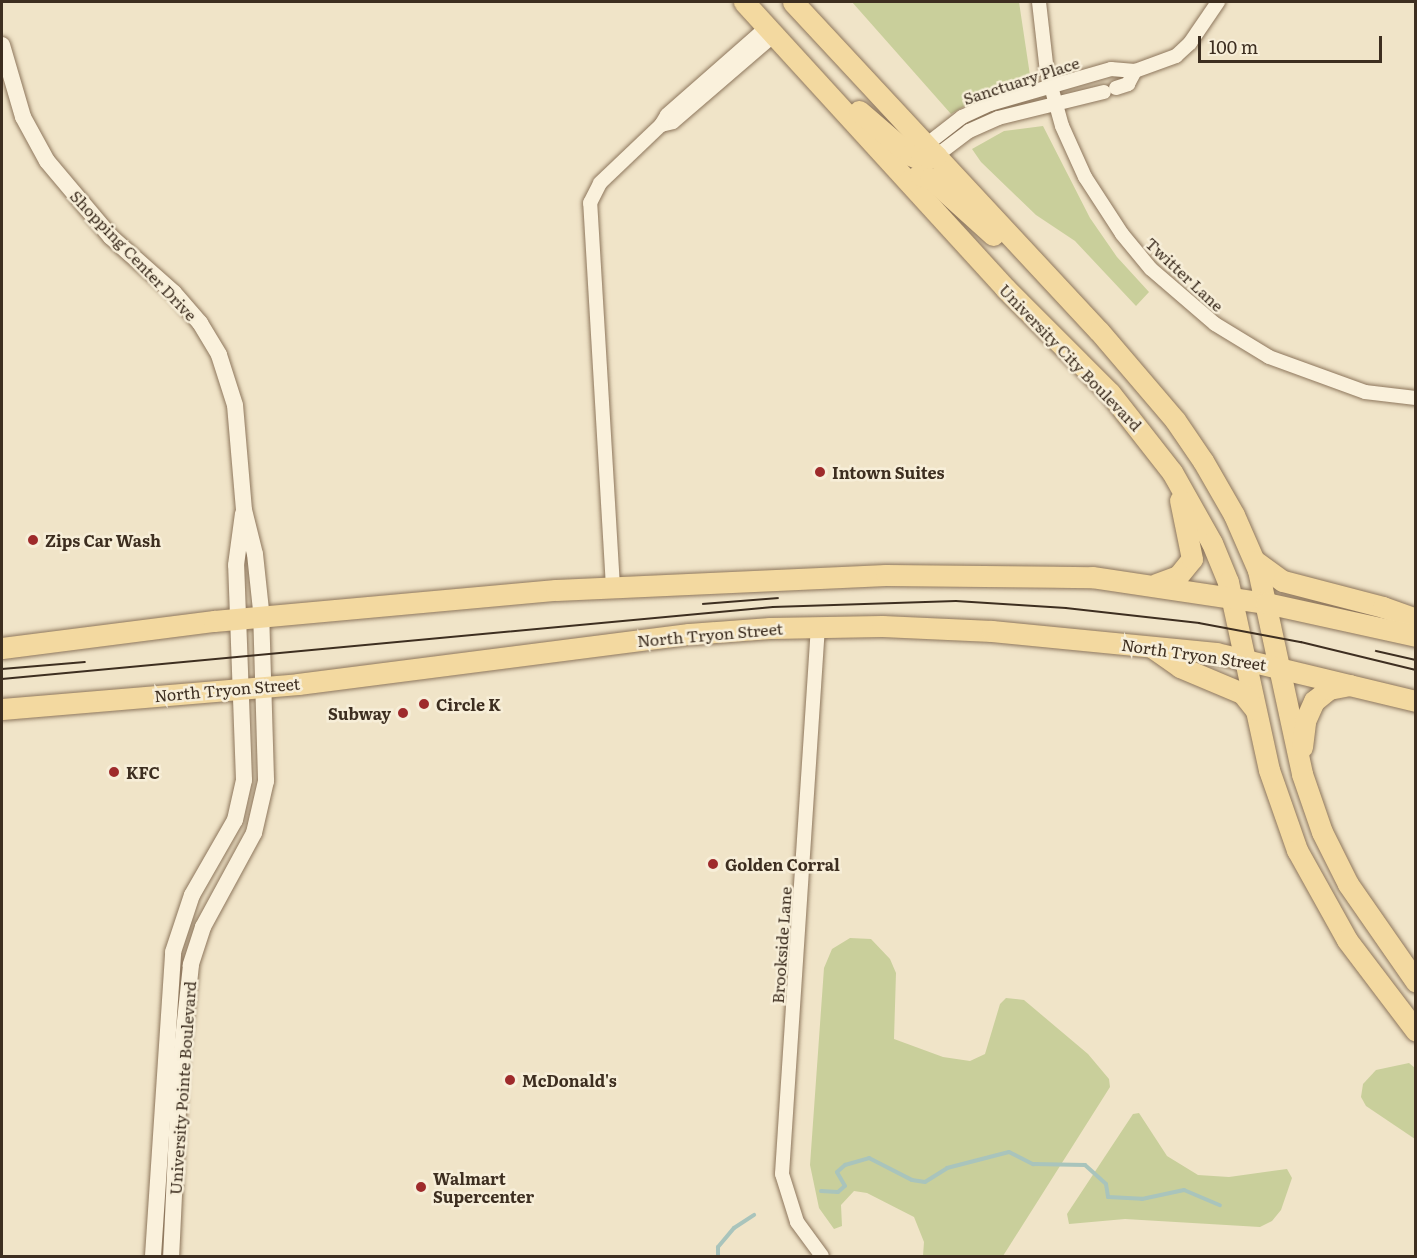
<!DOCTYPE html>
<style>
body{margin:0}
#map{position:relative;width:1417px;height:1258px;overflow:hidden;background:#f0e4c8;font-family:Literata,serif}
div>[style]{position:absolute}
.green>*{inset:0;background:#c9cf9b}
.stream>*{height:4px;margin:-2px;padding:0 2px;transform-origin:2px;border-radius:2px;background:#a9c4bc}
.roads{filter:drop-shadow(0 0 2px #8d765c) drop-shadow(0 0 2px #8d765c)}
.minor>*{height:14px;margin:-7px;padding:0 7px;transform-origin:7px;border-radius:7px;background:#faf1dc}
.tertiary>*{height:16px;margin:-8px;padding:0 8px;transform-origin:8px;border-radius:8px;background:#faf1dc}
.primary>*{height:21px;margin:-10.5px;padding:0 10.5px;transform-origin:10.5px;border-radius:10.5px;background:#f3d9a0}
.tram>*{height:1.5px;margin:-0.75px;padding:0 0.75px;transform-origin:0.75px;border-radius:0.75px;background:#3d2e20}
.dots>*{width:16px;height:16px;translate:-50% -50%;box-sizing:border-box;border:3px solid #f7eed8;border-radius:50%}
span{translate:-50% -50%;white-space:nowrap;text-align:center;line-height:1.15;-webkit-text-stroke:5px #f7eed8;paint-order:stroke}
.street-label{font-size:16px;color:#3d2e20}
.poi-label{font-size:16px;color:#3d2e20;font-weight:700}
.left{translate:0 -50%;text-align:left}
.right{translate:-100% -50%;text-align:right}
.frame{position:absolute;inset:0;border:3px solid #3d2e20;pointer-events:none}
.scale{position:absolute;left:1198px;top:36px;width:184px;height:27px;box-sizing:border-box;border:3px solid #3d2e20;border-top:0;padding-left:8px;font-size:18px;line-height:21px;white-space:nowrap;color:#3d2e20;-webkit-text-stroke:4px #f7eed8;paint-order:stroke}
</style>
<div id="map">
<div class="green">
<i style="clip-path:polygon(852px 2px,1019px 2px,1031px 82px,984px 95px,951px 114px)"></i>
<i style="clip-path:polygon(1043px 126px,1090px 218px,1117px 257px,1149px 292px,1136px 306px,1075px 241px,1036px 215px,981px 162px,972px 149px,1004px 131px)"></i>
<i style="clip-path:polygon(850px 938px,871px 939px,890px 959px,896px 973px,894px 1039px,943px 1057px,970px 1061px,985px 1054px,1000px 1004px,1006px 998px,1024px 1000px,1088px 1054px,1109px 1079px,1110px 1087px,1003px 1256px,923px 1256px,924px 1242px,914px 1217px,867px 1193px,854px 1191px,841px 1205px,842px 1226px,834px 1229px,819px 1208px,810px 1165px,824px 968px,832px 949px)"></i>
<i style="clip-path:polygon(1409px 1063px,1415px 1068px,1415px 1139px,1366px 1106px,1361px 1097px,1363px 1084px,1376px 1070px)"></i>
<i style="clip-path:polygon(1139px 1113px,1167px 1156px,1198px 1175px,1229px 1177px,1287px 1169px,1292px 1178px,1281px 1210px,1272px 1221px,1260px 1227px,1125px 1219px,1069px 1224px,1067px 1214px,1133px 1114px)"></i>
</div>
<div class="stream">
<i style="left:821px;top:1191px;width:17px;rotate:3deg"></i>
<i style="left:838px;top:1192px;width:9px;rotate:-41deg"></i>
<i style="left:845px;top:1186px;width:16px;rotate:-120deg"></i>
<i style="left:837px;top:1172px;width:11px;rotate:-41deg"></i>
<i style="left:845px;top:1165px;width:25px;rotate:-16deg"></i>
<i style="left:869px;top:1158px;width:48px;rotate:27.1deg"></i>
<i style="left:912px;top:1180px;width:13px;rotate:9deg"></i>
<i style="left:925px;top:1182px;width:26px;rotate:-32deg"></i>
<i style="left:947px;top:1168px;width:64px;rotate:-14.5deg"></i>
<i style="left:1009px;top:1152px;width:27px;rotate:27deg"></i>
<i style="left:1033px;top:1164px;width:52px;rotate:1.1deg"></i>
<i style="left:1085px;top:1165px;width:28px;rotate:42deg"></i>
<i style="left:1106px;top:1184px;width:13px;rotate:81deg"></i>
<i style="left:1108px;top:1197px;width:34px;rotate:3deg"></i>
<i style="left:1142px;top:1199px;width:43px;rotate:-12.1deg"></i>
<i style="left:1184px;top:1190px;width:39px;rotate:23deg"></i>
<i style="left:718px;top:1256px;width:9px;rotate:-90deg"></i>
<i style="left:718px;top:1247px;width:25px;rotate:-50deg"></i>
<i style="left:734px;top:1228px;width:24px;rotate:-33deg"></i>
</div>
<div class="roads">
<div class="minor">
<i style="left:1039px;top:2px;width:70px;rotate:83.5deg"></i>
<i style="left:1047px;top:72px;width:56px;rotate:74.5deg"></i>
<i style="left:1062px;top:126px;width:56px;rotate:65.7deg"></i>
<i style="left:1085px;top:177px;width:68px;rotate:57deg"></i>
<i style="left:1122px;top:234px;width:45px;rotate:50.4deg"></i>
<i style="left:1151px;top:269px;width:84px;rotate:40.7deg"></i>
<i style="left:1215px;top:324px;width:63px;rotate:31.4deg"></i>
<i style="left:1269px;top:357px;width:102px;rotate:20deg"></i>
<i style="left:1365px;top:392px;width:51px;rotate:6.7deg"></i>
<i style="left:767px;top:27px;width:133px;rotate:138.7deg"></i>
<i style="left:667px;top:115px;width:12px;rotate:121deg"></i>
<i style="left:661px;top:125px;width:12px;rotate:-14deg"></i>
<i style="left:673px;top:122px;width:133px;rotate:-40.7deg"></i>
<i style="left:1116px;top:88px;width:13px;rotate:-18deg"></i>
<i style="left:1128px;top:84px;width:15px;rotate:-62deg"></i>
<i style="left:926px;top:145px;width:46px;rotate:-37.9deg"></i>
<i style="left:962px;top:117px;width:31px;rotate:-25deg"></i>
<i style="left:990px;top:104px;width:126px;rotate:-16.1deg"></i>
<i style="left:1111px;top:69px;width:24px;rotate:5deg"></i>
<i style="left:1135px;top:71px;width:44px;rotate:-20.1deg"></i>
<i style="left:1176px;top:56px;width:19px;rotate:-43deg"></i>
<i style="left:1190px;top:43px;width:50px;rotate:-55.7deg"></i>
<i style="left:936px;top:156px;width:41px;rotate:-37.1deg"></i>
<i style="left:969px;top:131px;width:32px;rotate:-24deg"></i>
<i style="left:998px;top:118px;width:109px;rotate:-13.8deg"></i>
<i style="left:613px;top:587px;width:385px;rotate:-93.4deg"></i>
<i style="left:590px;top:203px;width:22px;rotate:-63deg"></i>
<i style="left:600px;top:183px;width:84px;rotate:-43.6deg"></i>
<i style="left:818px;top:626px;width:549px;rotate:93.76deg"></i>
<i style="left:782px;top:1174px;width:50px;rotate:72.6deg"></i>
<i style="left:797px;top:1222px;width:42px;rotate:53.7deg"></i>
</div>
<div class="tertiary">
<i style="left:2px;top:45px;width:75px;rotate:73.7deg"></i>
<i style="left:23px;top:117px;width:50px;rotate:61.4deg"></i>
<i style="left:47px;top:161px;width:99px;rotate:49.9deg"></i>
<i style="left:111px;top:237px;width:84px;rotate:41.6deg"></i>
<i style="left:174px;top:293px;width:40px;rotate:49deg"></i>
<i style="left:200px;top:323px;width:37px;rotate:59deg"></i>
<i style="left:219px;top:355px;width:52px;rotate:72.3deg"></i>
<i style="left:235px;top:405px;width:105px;rotate:85.1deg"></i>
<i style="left:244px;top:510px;width:45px;rotate:76deg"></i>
<i style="left:255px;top:554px;width:56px;rotate:83.9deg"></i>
<i style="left:261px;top:610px;width:171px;rotate:88.3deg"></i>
<i style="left:266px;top:781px;width:53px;rotate:103deg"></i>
<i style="left:254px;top:833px;width:107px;rotate:118.5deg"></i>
<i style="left:203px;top:927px;width:40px;rotate:108deg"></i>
<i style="left:191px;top:965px;width:104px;rotate:96.1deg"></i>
<i style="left:180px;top:1068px;width:188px;rotate:92.7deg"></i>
<i style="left:153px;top:1256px;width:305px;rotate:-86.2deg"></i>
<i style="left:173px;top:952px;width:60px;rotate:-71.6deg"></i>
<i style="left:192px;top:895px;width:86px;rotate:-60.2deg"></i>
<i style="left:235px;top:820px;width:41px;rotate:-77.3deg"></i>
<i style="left:244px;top:780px;width:215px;rotate:-92.1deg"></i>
<i style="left:236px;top:565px;width:52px;rotate:-82.3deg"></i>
</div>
<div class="primary">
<i style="left:744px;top:2px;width:387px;rotate:47.6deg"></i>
<i style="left:1005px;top:288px;width:148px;rotate:45deg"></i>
<i style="left:1110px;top:393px;width:100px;rotate:51.9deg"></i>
<i style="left:1172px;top:472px;width:81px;rotate:60.6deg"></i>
<i style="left:1212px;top:543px;width:42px;rotate:67.7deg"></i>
<i style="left:1228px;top:582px;width:192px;rotate:77.7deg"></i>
<i style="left:1269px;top:770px;width:85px;rotate:70.7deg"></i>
<i style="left:1297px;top:850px;width:103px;rotate:60.9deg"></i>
<i style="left:1347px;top:940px;width:114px;rotate:52.8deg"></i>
<i style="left:793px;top:2px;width:449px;rotate:47.1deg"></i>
<i style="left:1099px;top:331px;width:117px;rotate:49.5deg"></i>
<i style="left:1175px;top:420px;width:50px;rotate:55.7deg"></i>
<i style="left:1203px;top:461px;width:62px;rotate:60.1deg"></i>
<i style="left:1234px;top:515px;width:60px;rotate:66.4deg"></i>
<i style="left:1258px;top:570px;width:209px;rotate:77.8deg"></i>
<i style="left:1302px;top:774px;width:61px;rotate:71deg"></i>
<i style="left:1322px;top:832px;width:58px;rotate:63.4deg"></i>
<i style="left:1348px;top:884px;width:119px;rotate:55.2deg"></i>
<i style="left:859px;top:111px;width:67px;rotate:40.8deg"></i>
<i style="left:910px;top:155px;width:12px;rotate:24deg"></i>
<i style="left:921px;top:160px;width:16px;rotate:-15deg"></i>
<i style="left:908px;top:181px;width:13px;rotate:-27deg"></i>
<i style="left:920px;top:175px;width:10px;rotate:17deg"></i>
<i style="left:930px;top:178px;width:85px;rotate:42.1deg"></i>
<i style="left:1255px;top:561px;width:34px;rotate:36deg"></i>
<i style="left:1283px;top:581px;width:103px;rotate:14.6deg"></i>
<i style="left:1383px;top:607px;width:35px;rotate:20deg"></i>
<i style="left:1156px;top:584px;width:23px;rotate:-20deg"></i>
<i style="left:1178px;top:576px;width:22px;rotate:-51deg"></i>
<i style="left:1192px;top:559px;width:60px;rotate:-101.5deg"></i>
<i style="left:2px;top:648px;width:214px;rotate:-7.3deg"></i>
<i style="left:214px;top:621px;width:343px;rotate:-5.2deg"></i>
<i style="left:556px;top:590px;width:330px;rotate:-2.6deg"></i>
<i style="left:886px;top:575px;width:206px;rotate:0.6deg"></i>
<i style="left:1092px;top:577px;width:176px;rotate:8.5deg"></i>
<i style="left:1266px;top:603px;width:154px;rotate:12.4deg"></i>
<i style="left:1153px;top:648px;width:33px;rotate:35deg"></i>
<i style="left:1180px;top:667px;width:67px;rotate:22.8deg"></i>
<i style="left:1242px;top:693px;width:21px;rotate:51deg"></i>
<i style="left:2px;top:709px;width:297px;rotate:-4.8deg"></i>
<i style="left:298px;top:684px;width:394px;rotate:-7.3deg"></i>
<i style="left:689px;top:634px;width:81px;rotate:-4.2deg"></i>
<i style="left:770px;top:628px;width:112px;rotate:-1deg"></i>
<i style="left:882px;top:626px;width:110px;rotate:2.6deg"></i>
<i style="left:992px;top:631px;width:225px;rotate:5.6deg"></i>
<i style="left:1216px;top:653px;width:206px;rotate:13.5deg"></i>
<i style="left:1302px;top:747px;width:26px;rotate:-83deg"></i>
<i style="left:1305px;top:721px;width:22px;rotate:-66deg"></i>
<i style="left:1314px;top:701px;width:19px;rotate:-39deg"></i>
<i style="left:1329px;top:689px;width:21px;rotate:-11deg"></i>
</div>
</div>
<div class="tram">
<i style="left:703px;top:604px;width:75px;rotate:-4.6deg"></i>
<i style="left:1376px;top:651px;width:41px;rotate:12.7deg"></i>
<i style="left:2px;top:669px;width:83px;rotate:-4.8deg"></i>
<i style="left:2px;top:679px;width:774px;rotate:-5.34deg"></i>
<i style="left:773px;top:607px;width:183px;rotate:-1.9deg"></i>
<i style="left:956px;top:601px;width:110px;rotate:3.6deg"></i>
<i style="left:1066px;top:608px;width:134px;rotate:6.4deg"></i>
<i style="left:1199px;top:623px;width:104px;rotate:10.6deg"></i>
<i style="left:1301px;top:642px;width:118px;rotate:13.7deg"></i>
</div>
<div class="dots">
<i style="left:820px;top:472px;background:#9e2a2b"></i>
<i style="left:33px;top:540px;background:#9e2a2b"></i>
<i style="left:424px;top:704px;background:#9e2a2b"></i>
<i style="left:403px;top:713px;background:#9e2a2b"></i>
<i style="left:114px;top:772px;background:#9e2a2b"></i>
<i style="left:713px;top:864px;background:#9e2a2b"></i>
<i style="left:510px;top:1080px;background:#9e2a2b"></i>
<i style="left:421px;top:1187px;background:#9e2a2b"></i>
</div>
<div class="street-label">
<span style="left:1021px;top:80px;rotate:-18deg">Sanctuary Place</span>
<span style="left:134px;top:255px;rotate:46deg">Shopping Center Drive</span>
<span style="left:1185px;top:274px;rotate:43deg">Twitter Lane</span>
<span style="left:1071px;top:357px;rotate:46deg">University City Boulevard</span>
<span style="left:710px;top:634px;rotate:-5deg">North Tryon Street</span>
<span style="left:1194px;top:654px;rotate:8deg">North Tryon Street</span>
<span style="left:227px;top:689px;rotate:-5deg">North Tryon Street</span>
<span style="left:781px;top:945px;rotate:-86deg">Brookside Lane</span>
<span style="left:182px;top:1088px;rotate:-86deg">University Pointe Boulevard</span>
</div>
<div class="poi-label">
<span class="left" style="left:832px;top:472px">Intown Suites</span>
<span class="left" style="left:45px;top:540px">Zips Car Wash</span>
<span class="left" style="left:436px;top:704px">Circle K</span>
<span class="right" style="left:391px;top:713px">Subway</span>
<span class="left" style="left:126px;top:772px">KFC</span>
<span class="left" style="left:725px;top:864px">Golden Corral</span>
<span class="left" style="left:522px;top:1080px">McDonald's</span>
<span class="left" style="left:433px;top:1187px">Walmart<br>Supercenter</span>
</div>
<div class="frame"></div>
<div class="scale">100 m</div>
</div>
